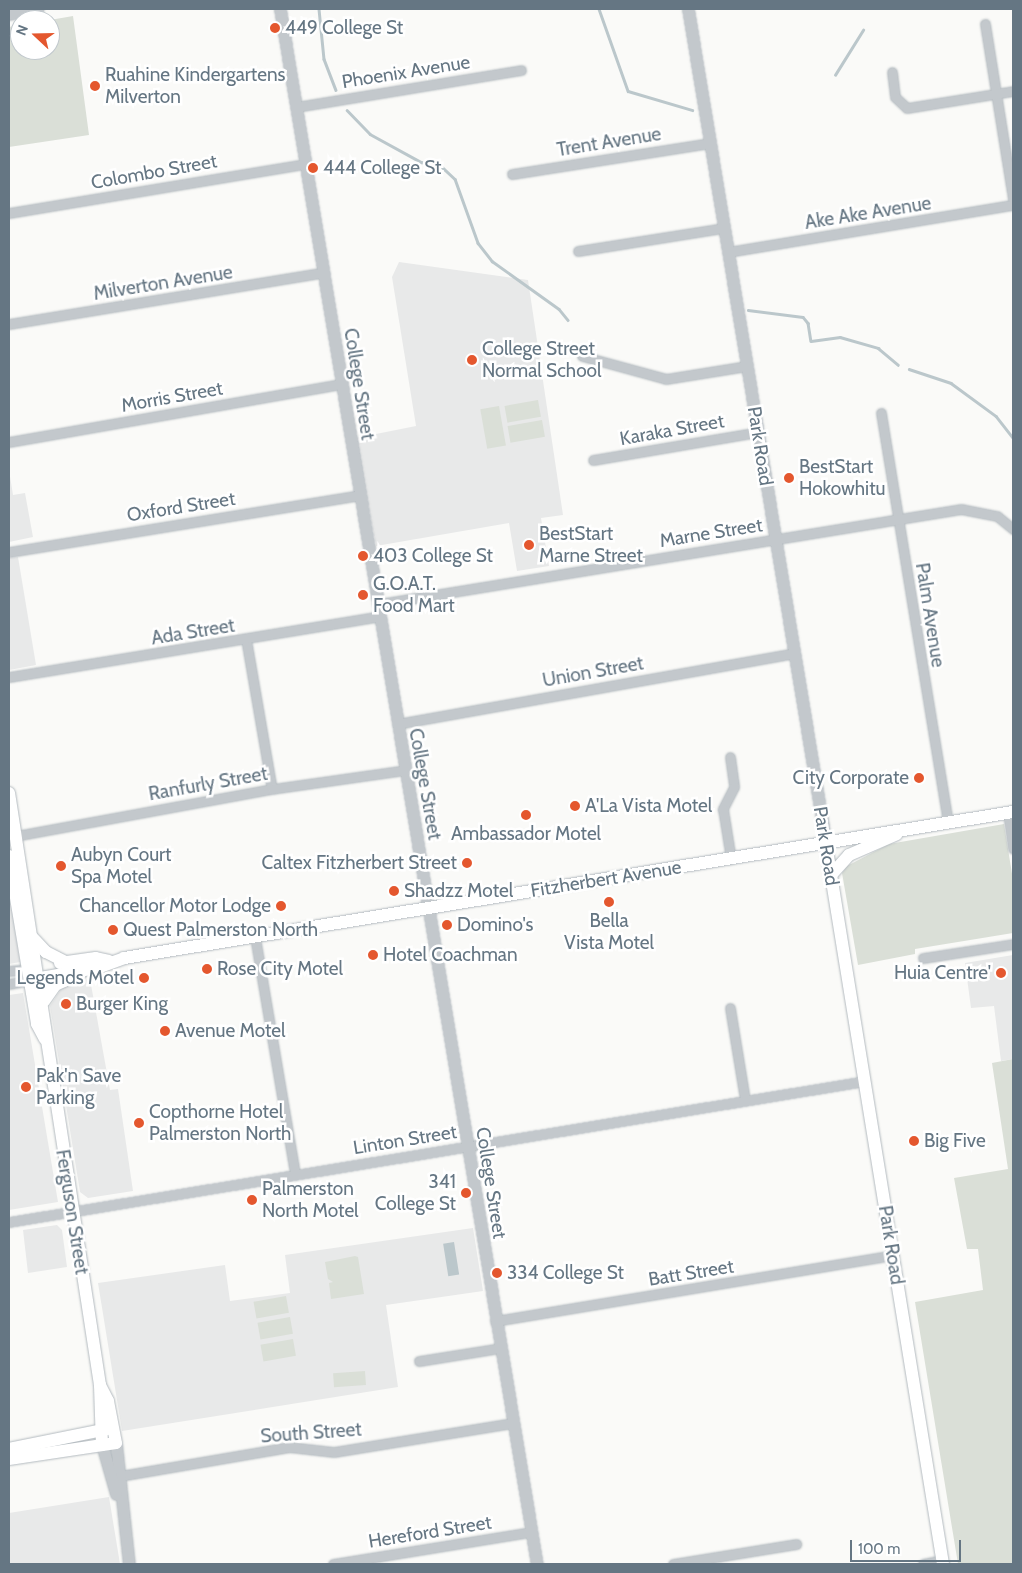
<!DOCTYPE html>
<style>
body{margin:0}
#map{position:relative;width:1022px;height:1573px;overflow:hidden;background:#fafaf8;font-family:Cabin,sans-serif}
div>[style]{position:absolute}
.built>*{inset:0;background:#e8e9e9}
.green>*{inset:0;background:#dadfd7;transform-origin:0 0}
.water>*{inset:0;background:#bbc7cb;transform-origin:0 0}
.stream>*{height:2.5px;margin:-1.25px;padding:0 1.25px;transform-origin:1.25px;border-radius:1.25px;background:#bbc7cb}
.roads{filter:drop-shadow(0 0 1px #b3babf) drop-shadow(0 0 1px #b3babf)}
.minor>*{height:9px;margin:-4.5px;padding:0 4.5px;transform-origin:4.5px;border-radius:4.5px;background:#c3c8cc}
.tertiary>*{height:11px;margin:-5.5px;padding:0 5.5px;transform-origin:5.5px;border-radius:5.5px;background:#c3c8cc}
.secondary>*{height:12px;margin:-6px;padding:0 6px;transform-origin:6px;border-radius:6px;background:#fff}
.dots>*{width:14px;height:14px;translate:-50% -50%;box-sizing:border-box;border:2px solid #fff;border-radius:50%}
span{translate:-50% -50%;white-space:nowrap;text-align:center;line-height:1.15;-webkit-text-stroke:5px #fff;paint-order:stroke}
.poi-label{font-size:19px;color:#657683}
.left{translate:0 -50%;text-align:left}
.right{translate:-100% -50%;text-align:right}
.street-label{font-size:19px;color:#657683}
.frame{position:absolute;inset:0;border:10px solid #657683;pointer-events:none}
.north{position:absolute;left:10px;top:10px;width:50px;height:50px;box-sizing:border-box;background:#fff;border:1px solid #c1c8cd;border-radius:50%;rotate:291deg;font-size:14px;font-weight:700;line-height:20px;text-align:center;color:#657683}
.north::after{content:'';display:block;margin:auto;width:18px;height:22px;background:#e4572e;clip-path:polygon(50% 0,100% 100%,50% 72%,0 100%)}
.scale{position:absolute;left:850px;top:1540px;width:111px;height:22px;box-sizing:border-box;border:2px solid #657683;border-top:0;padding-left:6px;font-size:15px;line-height:18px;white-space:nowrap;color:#657683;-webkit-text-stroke:4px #fff;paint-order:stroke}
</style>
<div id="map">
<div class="built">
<i style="clip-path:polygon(399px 262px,528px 280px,563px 515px,541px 518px,549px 566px,517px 571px,509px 523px,376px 546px,356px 438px,416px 426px,392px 277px)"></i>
<i style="clip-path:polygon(9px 470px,13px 495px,25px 493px,33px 537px,9px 542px)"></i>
<i style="clip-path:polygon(18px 557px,36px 665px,9px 670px,9px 558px)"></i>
<i style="clip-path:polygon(9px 890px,20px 962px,9px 964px)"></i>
<i style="clip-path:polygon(1013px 955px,1013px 1059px,1001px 1061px,994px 1006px,971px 1008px,965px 963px)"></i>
<i style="clip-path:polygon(90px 979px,110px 1090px,118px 1089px,133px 1191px,88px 1198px,80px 1192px,50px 1006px,65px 983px)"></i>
<i style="clip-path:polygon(23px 993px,58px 1202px,9px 1210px,9px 995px)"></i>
<i style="clip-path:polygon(57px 1225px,62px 1230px,67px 1267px,28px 1273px,23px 1230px)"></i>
<i style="clip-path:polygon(473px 1228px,483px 1291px,386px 1305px,398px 1387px,122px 1431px,98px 1283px,225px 1265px,230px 1301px,290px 1293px,285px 1255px)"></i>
<i style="clip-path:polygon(109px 1497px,120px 1564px,9px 1564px,9px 1513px)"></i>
</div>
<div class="green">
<i style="clip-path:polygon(73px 16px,89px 135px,9px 147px,9px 27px,20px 25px,20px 50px,50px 50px,50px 20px)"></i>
<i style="left:538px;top:400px;width:17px;height:34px;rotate:80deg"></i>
<i style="left:499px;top:406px;width:40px;height:19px;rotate:80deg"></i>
<i style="left:542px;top:420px;width:17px;height:35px;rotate:80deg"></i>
<i style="clip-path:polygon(1004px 824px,1013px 880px,1013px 933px,915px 949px,915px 954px,858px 965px,842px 873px,847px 866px,889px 844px)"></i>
<i style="clip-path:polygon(1013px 1059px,1013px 1564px,958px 1564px,915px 1302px,983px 1290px,978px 1249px,967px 1249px,954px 1178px,1008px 1169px,992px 1063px)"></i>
<i style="clip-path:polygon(355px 1256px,358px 1257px,364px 1294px,331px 1299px,329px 1283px,333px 1282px,328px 1279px,325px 1262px)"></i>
<i style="left:286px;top:1296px;width:17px;height:33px;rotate:80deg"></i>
<i style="left:290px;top:1317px;width:17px;height:33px;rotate:80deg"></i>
<i style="left:293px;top:1339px;width:17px;height:33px;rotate:80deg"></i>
<i style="left:365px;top:1371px;width:14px;height:32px;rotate:86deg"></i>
</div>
<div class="water">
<i style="left:454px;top:1242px;width:33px;height:11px;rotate:81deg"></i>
</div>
<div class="stream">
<i style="left:319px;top:9px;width:50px;rotate:84.3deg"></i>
<i style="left:324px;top:59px;width:33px;rotate:69deg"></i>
<i style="left:599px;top:9px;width:87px;rotate:70.5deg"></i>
<i style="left:628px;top:91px;width:67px;rotate:16.5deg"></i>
<i style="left:835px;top:75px;width:53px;rotate:-58.1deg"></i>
<i style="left:347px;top:110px;width:33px;rotate:46deg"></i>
<i style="left:370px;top:134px;width:58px;rotate:28.8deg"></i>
<i style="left:421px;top:162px;width:20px;rotate:11deg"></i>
<i style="left:441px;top:166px;width:19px;rotate:43deg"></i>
<i style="left:455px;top:179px;width:68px;rotate:70.2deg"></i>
<i style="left:478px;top:243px;width:23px;rotate:52deg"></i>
<i style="left:492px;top:261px;width:82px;rotate:35.6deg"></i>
<i style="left:559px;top:309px;width:14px;rotate:51deg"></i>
<i style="left:748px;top:310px;width:55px;rotate:7.3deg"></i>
<i style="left:803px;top:317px;width:8px;rotate:50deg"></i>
<i style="left:808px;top:323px;width:18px;rotate:81deg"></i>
<i style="left:811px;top:341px;width:29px;rotate:-8deg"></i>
<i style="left:840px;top:337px;width:40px;rotate:16deg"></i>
<i style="left:878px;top:348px;width:26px;rotate:40deg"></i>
<i style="left:909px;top:369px;width:44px;rotate:18.4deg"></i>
<i style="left:951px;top:383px;width:56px;rotate:36.3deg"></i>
<i style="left:996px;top:416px;width:28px;rotate:52deg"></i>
</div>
<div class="roads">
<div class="minor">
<i style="left:985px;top:24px;width:177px;rotate:80.9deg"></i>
<i style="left:892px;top:72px;width:25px;rotate:83deg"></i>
<i style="left:895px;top:97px;width:16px;rotate:43deg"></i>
<i style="left:907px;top:108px;width:107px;rotate:-9.1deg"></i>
<i style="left:296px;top:107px;width:228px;rotate:-9.3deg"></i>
<i style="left:512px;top:174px;width:201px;rotate:-8.9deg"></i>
<i style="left:9px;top:213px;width:299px;rotate:-9.4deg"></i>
<i style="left:578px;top:251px;width:148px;rotate:-9deg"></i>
<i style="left:728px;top:252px;width:289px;rotate:-9.4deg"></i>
<i style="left:9px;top:324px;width:317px;rotate:-9.3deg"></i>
<i style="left:582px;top:356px;width:87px;rotate:15.3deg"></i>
<i style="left:666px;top:379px;width:82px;rotate:-9.1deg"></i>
<i style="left:881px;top:413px;width:415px;rotate:80.7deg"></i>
<i style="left:9px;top:442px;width:337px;rotate:-9.9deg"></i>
<i style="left:593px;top:460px;width:167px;rotate:-9.6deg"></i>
<i style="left:9px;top:552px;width:355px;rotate:-9.2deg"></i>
<i style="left:379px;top:604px;width:590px;rotate:-9.27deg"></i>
<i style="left:961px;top:509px;width:37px;rotate:11deg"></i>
<i style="left:997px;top:516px;width:21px;rotate:39deg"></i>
<i style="left:246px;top:639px;width:152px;rotate:80.2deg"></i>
<i style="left:9px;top:677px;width:376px;rotate:-9.3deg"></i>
<i style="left:397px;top:724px;width:403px;rotate:-10.1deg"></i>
<i style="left:730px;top:757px;width:30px;rotate:82deg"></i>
<i style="left:734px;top:787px;width:25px;rotate:117deg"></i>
<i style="left:723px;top:809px;width:51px;rotate:80.9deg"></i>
<i style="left:1008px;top:813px;width:36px;rotate:82deg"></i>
<i style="left:15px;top:836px;width:261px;rotate:-10.4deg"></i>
<i style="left:272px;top:789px;width:135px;rotate:-8.1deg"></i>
<i style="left:255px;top:937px;width:240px;rotate:80.4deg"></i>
<i style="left:923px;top:958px;width:91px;rotate:-8.8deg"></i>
<i style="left:9px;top:971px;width:19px;rotate:-6deg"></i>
<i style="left:9px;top:984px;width:21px;rotate:-11deg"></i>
<i style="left:730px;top:1008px;width:93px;rotate:80.7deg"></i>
<i style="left:9px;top:1222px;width:868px;rotate:-9.35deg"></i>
<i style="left:495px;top:1321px;width:402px;rotate:-9.4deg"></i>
<i style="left:419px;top:1361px;width:82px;rotate:-9.1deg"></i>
<i style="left:114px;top:1477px;width:178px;rotate:-9.7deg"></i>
<i style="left:289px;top:1447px;width:45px;rotate:6.3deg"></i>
<i style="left:334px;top:1452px;width:181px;rotate:-9.2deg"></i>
<i style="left:333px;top:1564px;width:201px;rotate:-9.2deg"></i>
<i style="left:673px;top:1564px;width:125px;rotate:-9.2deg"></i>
<i style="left:923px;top:1564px;width:19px;rotate:-12deg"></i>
</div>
<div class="tertiary">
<i style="left:280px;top:9px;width:1576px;rotate:80.62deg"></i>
<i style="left:688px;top:9px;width:846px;rotate:80.62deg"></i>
<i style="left:9px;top:14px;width:29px;rotate:-10deg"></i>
<i style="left:116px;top:1443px;width:122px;rotate:83.9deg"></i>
<i style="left:102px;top:1445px;width:51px;rotate:74.1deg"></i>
</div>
<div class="secondary">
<i style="left:9px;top:793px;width:599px;rotate:81.26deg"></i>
<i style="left:100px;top:1385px;width:60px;rotate:88.1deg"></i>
<i style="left:826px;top:844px;width:729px;rotate:80.77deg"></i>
<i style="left:9px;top:856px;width:170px;rotate:80.5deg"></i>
<i style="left:37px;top:1024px;width:17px;rotate:62deg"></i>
<i style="left:831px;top:875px;width:27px;rotate:-48deg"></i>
<i style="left:849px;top:855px;width:52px;rotate:-23.6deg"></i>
<i style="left:31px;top:936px;width:22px;rotate:47deg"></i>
<i style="left:46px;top:952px;width:22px;rotate:27deg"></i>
<i style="left:60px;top:963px;width:36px;rotate:-8deg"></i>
<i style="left:96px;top:958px;width:13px;rotate:13deg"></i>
<i style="left:30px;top:980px;width:68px;rotate:-10.2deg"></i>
<i style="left:97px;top:968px;width:29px;rotate:-20deg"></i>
<i style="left:124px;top:958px;width:901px;rotate:-9.33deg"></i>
<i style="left:44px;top:1001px;width:19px;rotate:-55deg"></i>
<i style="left:55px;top:985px;width:27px;rotate:-24deg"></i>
<i style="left:9px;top:1449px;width:100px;rotate:-11.5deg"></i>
<i style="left:9px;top:1459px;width:108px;rotate:-8.5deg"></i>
<i style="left:116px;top:1443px;width:43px;rotate:-100.8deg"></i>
<i style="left:108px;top:1401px;width:18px;rotate:-117deg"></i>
</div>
</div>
<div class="dots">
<i style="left:275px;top:28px;background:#e4572e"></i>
<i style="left:95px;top:86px;background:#e4572e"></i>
<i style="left:313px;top:168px;background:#e4572e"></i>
<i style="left:472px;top:360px;background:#e4572e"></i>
<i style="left:789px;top:478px;background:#e4572e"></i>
<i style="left:529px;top:545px;background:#e4572e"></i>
<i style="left:363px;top:556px;background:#e4572e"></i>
<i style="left:363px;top:595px;background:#e4572e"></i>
<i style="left:919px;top:778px;background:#e4572e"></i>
<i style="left:575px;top:806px;background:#e4572e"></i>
<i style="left:526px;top:815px;background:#e4572e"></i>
<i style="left:467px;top:863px;background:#e4572e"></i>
<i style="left:61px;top:866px;background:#e4572e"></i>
<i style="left:394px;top:891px;background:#e4572e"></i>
<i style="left:609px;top:902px;background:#e4572e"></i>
<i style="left:281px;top:906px;background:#e4572e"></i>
<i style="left:447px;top:925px;background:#e4572e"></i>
<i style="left:113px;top:930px;background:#e4572e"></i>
<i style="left:373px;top:955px;background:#e4572e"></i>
<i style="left:207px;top:969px;background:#e4572e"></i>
<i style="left:1001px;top:973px;background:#e4572e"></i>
<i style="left:144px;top:978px;background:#e4572e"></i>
<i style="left:66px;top:1004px;background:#e4572e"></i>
<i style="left:165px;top:1031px;background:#e4572e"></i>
<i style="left:26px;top:1087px;background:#e4572e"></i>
<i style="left:139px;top:1123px;background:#e4572e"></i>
<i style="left:914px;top:1141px;background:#e4572e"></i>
<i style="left:466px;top:1193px;background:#e4572e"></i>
<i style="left:252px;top:1200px;background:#e4572e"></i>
<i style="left:497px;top:1273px;background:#e4572e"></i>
</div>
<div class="poi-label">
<span class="left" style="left:285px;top:28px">449 College St</span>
<span class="left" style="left:105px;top:86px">Ruahine Kindergartens<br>Milverton</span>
<span class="left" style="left:323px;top:168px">444 College St</span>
<span class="left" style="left:482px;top:360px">College Street<br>Normal School</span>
<span class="left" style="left:799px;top:478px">BestStart<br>Hokowhitu</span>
<span class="left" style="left:539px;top:545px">BestStart<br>Marne Street</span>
<span class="left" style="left:373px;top:556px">403 College St</span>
<span class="left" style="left:373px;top:595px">G.O.A.T.<br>Food Mart</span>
<span class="right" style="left:909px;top:778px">City Corporate</span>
<span class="left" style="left:585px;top:806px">A'La Vista Motel</span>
<span style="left:526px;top:834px">Ambassador Motel</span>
<span class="left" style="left:71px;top:866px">Aubyn Court<br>Spa Motel</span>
<span class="right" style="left:457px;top:863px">Caltex Fitzherbert Street</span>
<span class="left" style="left:404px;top:891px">Shadzz Motel</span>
<span class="right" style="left:271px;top:906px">Chancellor Motor Lodge</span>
<span style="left:609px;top:932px">Bella<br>Vista Motel</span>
<span class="left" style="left:457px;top:925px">Domino's</span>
<span class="left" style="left:123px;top:930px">Quest Palmerston North</span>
<span class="left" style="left:383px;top:955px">Hotel Coachman</span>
<span class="left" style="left:217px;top:969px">Rose City Motel</span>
<span class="right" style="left:991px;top:973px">Huia Centre'</span>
<span class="right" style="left:134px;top:978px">Legends Motel</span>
<span class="left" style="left:76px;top:1004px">Burger King</span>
<span class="left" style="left:175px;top:1031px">Avenue Motel</span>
<span class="left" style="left:36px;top:1087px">Pak'n Save<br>Parking</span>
<span class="left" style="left:149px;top:1123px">Copthorne Hotel<br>Palmerston North</span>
<span class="left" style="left:924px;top:1141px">Big Five</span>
<span class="right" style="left:456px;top:1193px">341<br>College St</span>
<span class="left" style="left:262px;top:1200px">Palmerston<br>North Motel</span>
<span class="left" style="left:507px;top:1273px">334 College St</span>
</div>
<div class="street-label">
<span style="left:406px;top:72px;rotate:-9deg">Phoenix Avenue</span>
<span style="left:609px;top:142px;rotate:-9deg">Trent Avenue</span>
<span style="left:154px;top:172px;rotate:-10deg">Colombo Street</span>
<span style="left:868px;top:213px;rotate:-9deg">Ake Ake Avenue</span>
<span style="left:163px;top:283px;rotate:-9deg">Milverton Avenue</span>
<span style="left:359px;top:384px;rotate:81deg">College Street</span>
<span style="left:172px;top:397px;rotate:-10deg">Morris Street</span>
<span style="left:672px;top:430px;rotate:-10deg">Karaka Street</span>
<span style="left:760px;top:446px;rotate:81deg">Park Road</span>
<span style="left:181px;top:507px;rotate:-9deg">Oxford Street</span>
<span style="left:711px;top:533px;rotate:-9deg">Marne Street</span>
<span style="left:930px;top:615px;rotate:81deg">Palm Avenue</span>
<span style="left:193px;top:632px;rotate:-9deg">Ada Street</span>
<span style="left:593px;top:672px;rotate:-10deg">Union Street</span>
<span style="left:208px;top:784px;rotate:-10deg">Ranfurly Street</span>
<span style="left:425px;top:784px;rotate:80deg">College Street</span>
<span style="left:826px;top:846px;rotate:81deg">Park Road</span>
<span style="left:606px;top:879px;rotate:-9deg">Fitzherbert Avenue</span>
<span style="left:405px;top:1140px;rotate:-9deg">Linton Street</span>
<span style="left:491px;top:1183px;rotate:81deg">College Street</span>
<span style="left:72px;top:1212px;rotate:81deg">Ferguson Street</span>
<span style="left:891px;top:1245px;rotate:81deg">Park Road</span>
<span style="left:691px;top:1273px;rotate:-9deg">Batt Street</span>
<span style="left:311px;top:1433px;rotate:-4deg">South Street</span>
<span style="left:430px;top:1532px;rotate:-9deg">Hereford Street</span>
</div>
<div class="frame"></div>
<div class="north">N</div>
<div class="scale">100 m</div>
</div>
